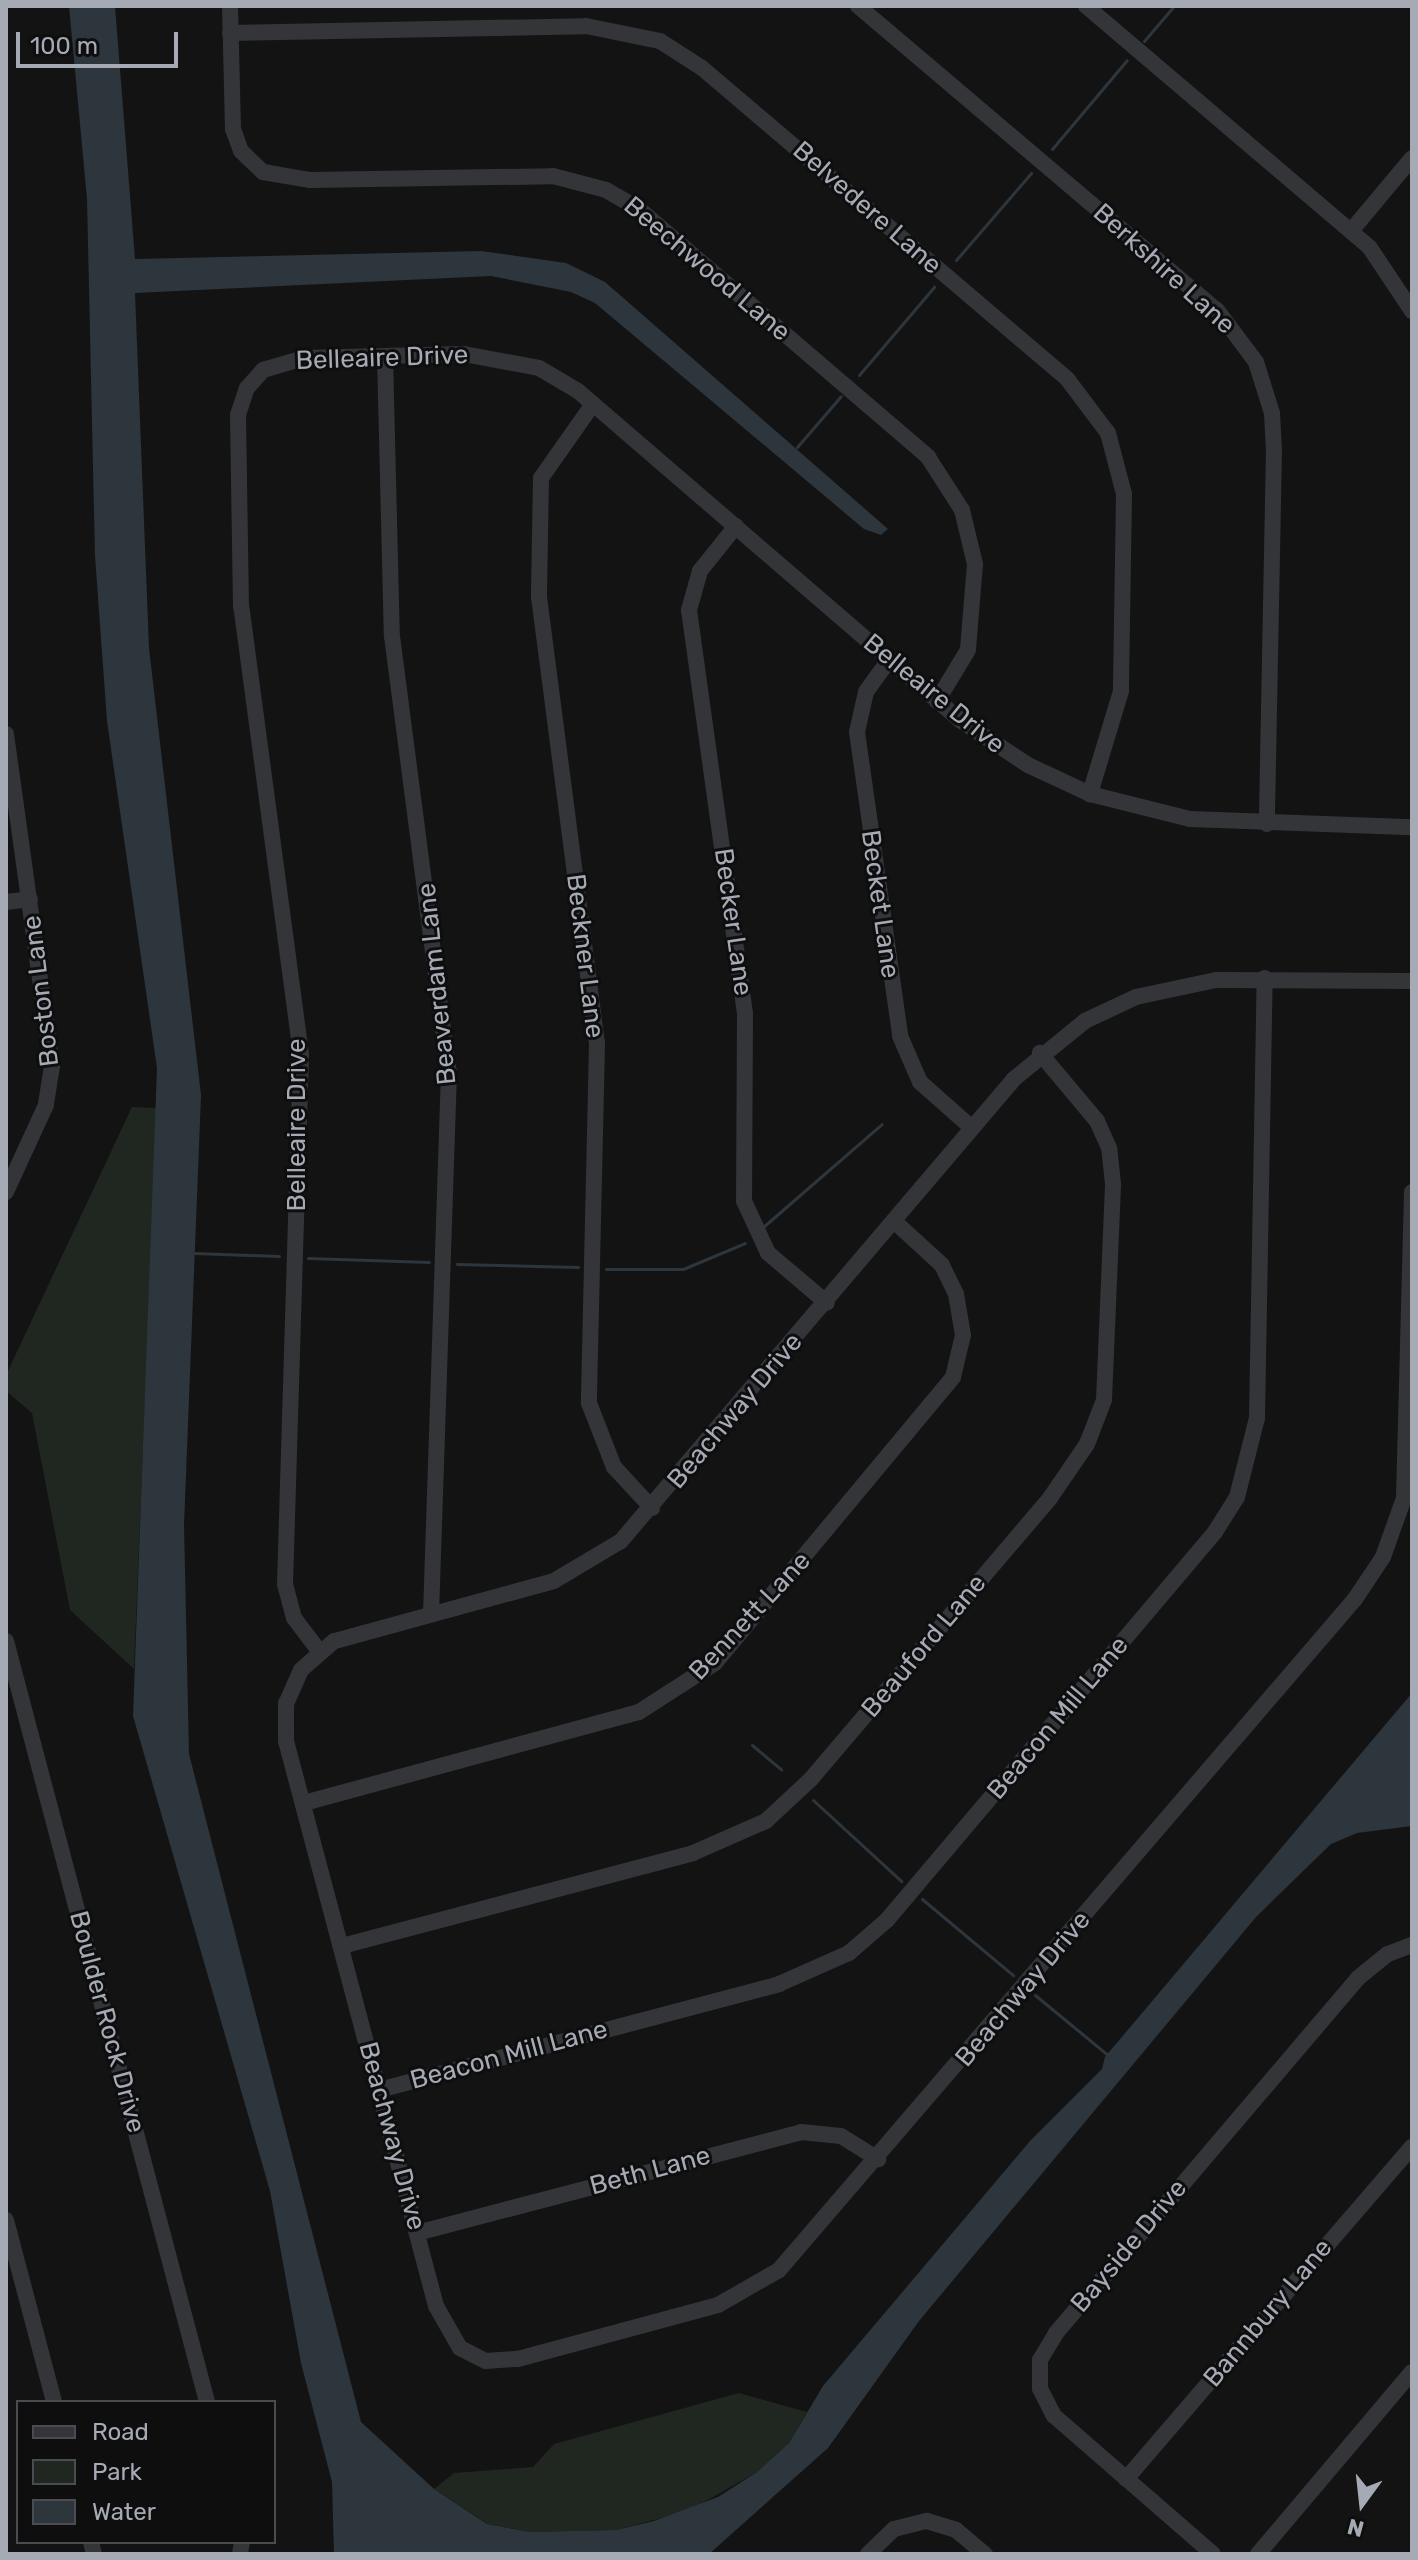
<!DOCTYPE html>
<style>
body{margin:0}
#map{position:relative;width:1418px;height:2560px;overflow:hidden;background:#131314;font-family:Rubik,sans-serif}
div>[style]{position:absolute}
.green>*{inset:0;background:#1f2720}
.water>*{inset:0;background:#2d363c}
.stream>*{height:3px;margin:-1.5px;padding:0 1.5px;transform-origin:1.5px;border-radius:1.5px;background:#2d363c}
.minor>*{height:16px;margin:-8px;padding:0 8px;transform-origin:8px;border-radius:8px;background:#343539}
span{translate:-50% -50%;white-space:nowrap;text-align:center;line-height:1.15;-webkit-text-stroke:6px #0e0e0f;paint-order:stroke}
.street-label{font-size:26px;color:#a5aab4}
.frame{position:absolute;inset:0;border:8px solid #a5aab4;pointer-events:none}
.legend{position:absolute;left:16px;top:2400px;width:260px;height:144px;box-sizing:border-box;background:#0e0e0f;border:2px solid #4a4c51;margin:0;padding:10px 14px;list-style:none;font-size:24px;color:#a5aab4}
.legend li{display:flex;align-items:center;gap:16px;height:40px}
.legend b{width:40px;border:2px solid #4a4c51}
.north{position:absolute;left:1322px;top:2464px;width:80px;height:80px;-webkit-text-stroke:6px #0e0e0f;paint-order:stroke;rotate:195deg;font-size:22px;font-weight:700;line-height:32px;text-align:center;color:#a5aab4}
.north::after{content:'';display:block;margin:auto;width:28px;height:36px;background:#a5aab4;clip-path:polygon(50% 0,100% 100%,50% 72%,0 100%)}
.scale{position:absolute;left:16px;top:32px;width:162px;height:36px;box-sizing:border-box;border:4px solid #a5aab4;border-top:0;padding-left:10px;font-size:24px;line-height:28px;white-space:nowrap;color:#a5aab4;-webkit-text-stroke:6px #0e0e0f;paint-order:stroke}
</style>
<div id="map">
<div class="green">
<i style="clip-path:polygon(132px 1107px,157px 1108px,134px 1669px,70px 1610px,32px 1413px,6px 1391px,6px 1375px)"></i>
<i style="clip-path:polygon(739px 2393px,807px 2412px,789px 2443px,757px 2472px,688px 2511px,616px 2530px,530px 2532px,488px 2524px,434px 2489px,454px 2473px,533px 2467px,554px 2444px)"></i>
</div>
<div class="water">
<i style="clip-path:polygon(69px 6px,115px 6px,135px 259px,481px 251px,566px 263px,605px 282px,888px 529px,881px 535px,864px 529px,595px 303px,571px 292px,491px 276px,135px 293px,149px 648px,201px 1095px,184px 1525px,189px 1754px,361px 2422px,434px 2489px,487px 2524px,530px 2532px,616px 2530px,654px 2521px,718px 2497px,757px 2472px,789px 2443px,823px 2386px,1030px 2141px,1102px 2069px,1105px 2057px,1412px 1693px,1412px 1826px,1357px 1833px,1331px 1844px,1256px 1917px,919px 2321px,828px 2448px,709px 2554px,334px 2554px,332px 2482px,301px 2363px,270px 2191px,133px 1716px,157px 1068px,107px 721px,95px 556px,87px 199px)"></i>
</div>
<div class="stream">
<i style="left:1144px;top:41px;width:46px;rotate:-49.4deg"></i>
<i style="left:1052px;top:149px;width:116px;rotate:-49.9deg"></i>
<i style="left:956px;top:260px;width:115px;rotate:-49.2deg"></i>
<i style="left:859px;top:375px;width:116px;rotate:-49.6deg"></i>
<i style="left:797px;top:447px;width:67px;rotate:-49.2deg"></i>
<i style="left:763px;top:1227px;width:157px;rotate:-40.9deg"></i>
<i style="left:194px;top:1253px;width:85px;rotate:2deg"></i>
<i style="left:308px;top:1258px;width:121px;rotate:1.9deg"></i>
<i style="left:457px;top:1264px;width:121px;rotate:1.4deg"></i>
<i style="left:606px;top:1269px;width:77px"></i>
<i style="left:683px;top:1269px;width:67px;rotate:-22.8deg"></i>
<i style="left:752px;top:1745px;width:38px;rotate:40deg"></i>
<i style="left:813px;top:1800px;width:120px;rotate:42.6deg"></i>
<i style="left:922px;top:1899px;width:119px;rotate:39.9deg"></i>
<i style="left:1035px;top:1995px;width:96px;rotate:39.5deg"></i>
</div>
<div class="minor">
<i style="left:230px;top:6px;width:123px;rotate:88.6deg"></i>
<i style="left:233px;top:129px;width:23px;rotate:70deg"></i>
<i style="left:241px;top:151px;width:30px;rotate:44deg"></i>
<i style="left:263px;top:172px;width:48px;rotate:9.7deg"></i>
<i style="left:310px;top:180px;width:243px;rotate:-0.9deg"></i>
<i style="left:553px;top:176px;width:55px;rotate:14.8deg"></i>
<i style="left:606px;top:190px;width:38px;rotate:30deg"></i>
<i style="left:639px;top:209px;width:381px;rotate:40.6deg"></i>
<i style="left:928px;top:457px;width:63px;rotate:57.3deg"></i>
<i style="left:962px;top:510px;width:56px;rotate:76.5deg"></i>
<i style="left:975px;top:564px;width:86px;rotate:94.7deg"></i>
<i style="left:968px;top:650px;width:60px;rotate:121.3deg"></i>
<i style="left:858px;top:6px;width:470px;rotate:40.3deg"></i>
<i style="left:1217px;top:310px;width:65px;rotate:53.1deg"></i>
<i style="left:1256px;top:362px;width:53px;rotate:72.6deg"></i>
<i style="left:1272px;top:413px;width:36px;rotate:87deg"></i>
<i style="left:1274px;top:449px;width:375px;rotate:91.1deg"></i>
<i style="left:1086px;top:6px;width:373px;rotate:40.4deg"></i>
<i style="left:1370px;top:248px;width:76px;rotate:56.3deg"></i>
<i style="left:230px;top:33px;width:356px;rotate:-1.1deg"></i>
<i style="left:586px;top:26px;width:76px;rotate:11.5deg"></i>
<i style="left:660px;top:41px;width:50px;rotate:32.7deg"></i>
<i style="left:702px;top:68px;width:481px;rotate:40.4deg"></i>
<i style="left:1068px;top:380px;width:66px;rotate:53deg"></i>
<i style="left:1108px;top:433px;width:63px;rotate:75.3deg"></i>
<i style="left:1124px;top:494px;width:197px;rotate:90.9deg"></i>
<i style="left:1121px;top:691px;width:108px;rotate:106.8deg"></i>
<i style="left:1351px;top:231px;width:95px;rotate:-50.1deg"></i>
<i style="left:385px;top:356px;width:280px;rotate:88.6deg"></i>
<i style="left:392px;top:636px;width:440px;rotate:82.6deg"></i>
<i style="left:449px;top:1072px;width:542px;rotate:91.9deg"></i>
<i style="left:593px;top:404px;width:90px;rotate:125.1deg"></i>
<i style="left:541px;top:478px;width:119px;rotate:91deg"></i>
<i style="left:539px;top:597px;width:451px;rotate:82.6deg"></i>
<i style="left:597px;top:1044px;width:359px;rotate:91.3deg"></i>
<i style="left:589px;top:1403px;width:69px;rotate:68.7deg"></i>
<i style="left:614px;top:1467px;width:56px;rotate:47.2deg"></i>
<i style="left:736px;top:526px;width:58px;rotate:128.7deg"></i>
<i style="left:700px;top:571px;width:41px;rotate:105.8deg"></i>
<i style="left:689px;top:610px;width:408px;rotate:82.1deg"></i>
<i style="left:745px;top:1014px;width:187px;rotate:90.3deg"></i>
<i style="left:744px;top:1201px;width:57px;rotate:65.2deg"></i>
<i style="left:768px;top:1253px;width:77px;rotate:40.3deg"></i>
<i style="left:889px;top:660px;width:39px;rotate:126deg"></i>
<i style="left:866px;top:692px;width:41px;rotate:102.7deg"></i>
<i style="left:857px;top:732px;width:307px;rotate:81.9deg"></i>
<i style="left:900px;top:1036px;width:50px;rotate:66.5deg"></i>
<i style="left:920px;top:1082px;width:69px;rotate:41.5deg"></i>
<i style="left:6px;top:734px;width:335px;rotate:82.1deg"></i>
<i style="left:52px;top:1066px;width:39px;rotate:99deg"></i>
<i style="left:46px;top:1105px;width:96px;rotate:114.7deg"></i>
<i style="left:6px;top:902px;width:24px;rotate:-7deg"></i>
<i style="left:1412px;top:981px;width:196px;rotate:-179.7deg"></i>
<i style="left:1216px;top:980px;width:82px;rotate:168deg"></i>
<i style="left:1136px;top:997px;width:56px;rotate:154.8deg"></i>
<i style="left:1085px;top:1021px;width:92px;rotate:140.8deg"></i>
<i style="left:1014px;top:1079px;width:607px;rotate:130.39deg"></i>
<i style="left:621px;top:1541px;width:78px;rotate:149.2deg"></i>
<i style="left:554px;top:1581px;width:228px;rotate:164.7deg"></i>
<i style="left:334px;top:1641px;width:44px;rotate:138.7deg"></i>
<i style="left:301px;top:1670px;width:36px;rotate:114deg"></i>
<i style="left:286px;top:1703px;width:38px;rotate:90deg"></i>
<i style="left:286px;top:1741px;width:585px;rotate:75.13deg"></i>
<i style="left:436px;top:2306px;width:48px;rotate:60.3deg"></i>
<i style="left:460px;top:2348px;width:29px;rotate:27deg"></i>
<i style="left:486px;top:2361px;width:32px;rotate:-4deg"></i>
<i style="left:518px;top:2359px;width:207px;rotate:-15.1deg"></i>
<i style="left:718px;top:2305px;width:70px;rotate:-29.8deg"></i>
<i style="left:779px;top:2270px;width:884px;rotate:-49.36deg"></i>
<i style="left:1355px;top:1599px;width:50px;rotate:-56.3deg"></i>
<i style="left:1383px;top:1557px;width:63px;rotate:-70.4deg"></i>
<i style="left:1404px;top:1498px;width:306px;rotate:-88.5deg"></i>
<i style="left:6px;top:1641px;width:787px;rotate:75.2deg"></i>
<i style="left:319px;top:1651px;width:41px;rotate:-127.1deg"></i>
<i style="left:294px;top:1618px;width:35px;rotate:-105deg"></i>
<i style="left:285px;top:1584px;width:530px;rotate:-88.27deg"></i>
<i style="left:301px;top:1054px;width:451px;rotate:-97.6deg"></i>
<i style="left:241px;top:607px;width:192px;rotate:-90.9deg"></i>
<i style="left:238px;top:415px;width:28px;rotate:-72deg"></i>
<i style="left:247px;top:388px;width:24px;rotate:-48deg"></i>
<i style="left:263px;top:370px;width:43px;rotate:-16.3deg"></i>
<i style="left:304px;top:358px;width:160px;rotate:-1.4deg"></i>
<i style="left:464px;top:354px;width:76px;rotate:10.6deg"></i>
<i style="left:539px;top:368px;width:45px;rotate:30.5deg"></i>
<i style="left:578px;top:391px;width:504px;rotate:40.74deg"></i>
<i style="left:960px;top:720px;width:82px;rotate:33.5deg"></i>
<i style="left:1028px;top:765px;width:68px;rotate:25.1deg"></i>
<i style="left:1090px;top:794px;width:103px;rotate:14deg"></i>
<i style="left:1190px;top:819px;width:222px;rotate:2.1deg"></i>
<i style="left:304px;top:1803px;width:347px;rotate:-15.2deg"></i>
<i style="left:639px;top:1712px;width:90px;rotate:-32.8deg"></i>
<i style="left:715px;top:1663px;width:372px;rotate:-50.2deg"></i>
<i style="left:953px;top:1377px;width:43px;rotate:-76.6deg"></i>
<i style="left:963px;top:1335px;width:42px;rotate:-99.7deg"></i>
<i style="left:956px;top:1294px;width:32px;rotate:-116deg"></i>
<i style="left:942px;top:1265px;width:65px;rotate:-137.5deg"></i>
<i style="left:342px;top:1946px;width:363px;rotate:-14.8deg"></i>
<i style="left:693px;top:1853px;width:80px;rotate:-23.7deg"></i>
<i style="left:766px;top:1821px;width:62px;rotate:-43deg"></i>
<i style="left:811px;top:1779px;width:369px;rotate:-49.6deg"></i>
<i style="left:1050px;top:1498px;width:65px;rotate:-55.6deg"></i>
<i style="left:1087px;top:1444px;width:47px;rotate:-68.9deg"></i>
<i style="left:1104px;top:1400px;width:216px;rotate:-87.6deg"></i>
<i style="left:1113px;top:1184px;width:36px;rotate:-96deg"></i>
<i style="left:1109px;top:1148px;width:30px;rotate:-114deg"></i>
<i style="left:1097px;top:1121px;width:89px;rotate:-130deg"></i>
<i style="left:379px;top:2090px;width:414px;rotate:-14.8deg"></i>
<i style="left:779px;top:1984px;width:77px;rotate:-23.9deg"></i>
<i style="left:849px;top:1953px;width:50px;rotate:-41deg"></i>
<i style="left:887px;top:1920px;width:508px;rotate:-49.79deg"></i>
<i style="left:1215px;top:1532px;width:41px;rotate:-57.8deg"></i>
<i style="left:1237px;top:1497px;width:81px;rotate:-75.8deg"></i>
<i style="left:1257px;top:1418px;width:440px;rotate:-89deg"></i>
<i style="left:6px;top:2220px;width:188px;rotate:75.2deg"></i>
<i style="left:417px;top:2233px;width:397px;rotate:-14.7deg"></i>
<i style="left:801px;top:2132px;width:40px;rotate:5.7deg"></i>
<i style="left:841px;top:2136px;width:44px;rotate:31.9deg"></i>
<i style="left:1126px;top:2479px;width:438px;rotate:-49.3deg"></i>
<i style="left:91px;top:2542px;width:12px;rotate:76deg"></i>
<i style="left:240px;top:2554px;width:12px;rotate:-81deg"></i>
<i style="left:868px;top:2554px;width:36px;rotate:-44deg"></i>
<i style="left:894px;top:2529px;width:34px;rotate:-14deg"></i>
<i style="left:927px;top:2521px;width:30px;rotate:17deg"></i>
<i style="left:956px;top:2530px;width:38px;rotate:40deg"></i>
<i style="left:1213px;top:2554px;width:211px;rotate:-139deg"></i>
<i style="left:1054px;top:2416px;width:30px;rotate:-117deg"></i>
<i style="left:1040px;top:2389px;width:29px;rotate:-90deg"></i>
<i style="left:1040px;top:2360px;width:31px;rotate:-59deg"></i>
<i style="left:1056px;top:2333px;width:466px;rotate:-49.6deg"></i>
<i style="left:1358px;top:1978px;width:38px;rotate:-39deg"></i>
<i style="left:1388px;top:1954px;width:26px;rotate:-21deg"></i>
<i style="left:1258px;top:2554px;width:238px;rotate:-49.8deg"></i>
</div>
<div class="street-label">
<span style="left:867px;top:208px;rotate:41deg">Belvedere Lane</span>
<span style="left:707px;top:269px;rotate:40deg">Beechwood Lane</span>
<span style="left:1164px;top:269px;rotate:42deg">Berkshire Lane</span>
<span style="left:382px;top:358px;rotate:-2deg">Belleaire Drive</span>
<span style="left:934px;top:694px;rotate:39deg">Belleaire Drive</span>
<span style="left:880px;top:904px;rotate:82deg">Becket Lane</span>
<span style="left:733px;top:922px;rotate:82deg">Becker Lane</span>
<span style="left:585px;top:956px;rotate:83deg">Beckner Lane</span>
<span style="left:437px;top:984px;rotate:-96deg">Beaverdam Lane</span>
<span style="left:41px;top:991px;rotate:-97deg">Boston Lane</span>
<span style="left:297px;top:1125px;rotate:-90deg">Belleaire Drive</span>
<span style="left:735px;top:1411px;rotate:-50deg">Beachway Drive</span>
<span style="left:750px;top:1616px;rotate:-47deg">Bennett Lane</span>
<span style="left:924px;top:1646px;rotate:-50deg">Beauford Lane</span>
<span style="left:1058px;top:1718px;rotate:-50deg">Beacon Mill Lane</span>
<span style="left:1023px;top:1989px;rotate:-50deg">Beachway Drive</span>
<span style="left:107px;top:2022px;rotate:75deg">Boulder Rock Drive</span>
<span style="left:509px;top:2055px;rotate:-15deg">Beacon Mill Lane</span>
<span style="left:392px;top:2136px;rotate:75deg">Beachway Drive</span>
<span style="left:650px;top:2171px;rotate:-15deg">Beth Lane</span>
<span style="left:1129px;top:2246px;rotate:-50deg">Bayside Drive</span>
<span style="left:1268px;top:2313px;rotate:-50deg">Bannbury Lane</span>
</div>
<div class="frame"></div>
<ul class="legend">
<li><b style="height:10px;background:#343539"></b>Road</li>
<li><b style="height:22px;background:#1f2720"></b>Park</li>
<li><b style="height:22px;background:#2d363c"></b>Water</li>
</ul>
<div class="north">N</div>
<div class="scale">100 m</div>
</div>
